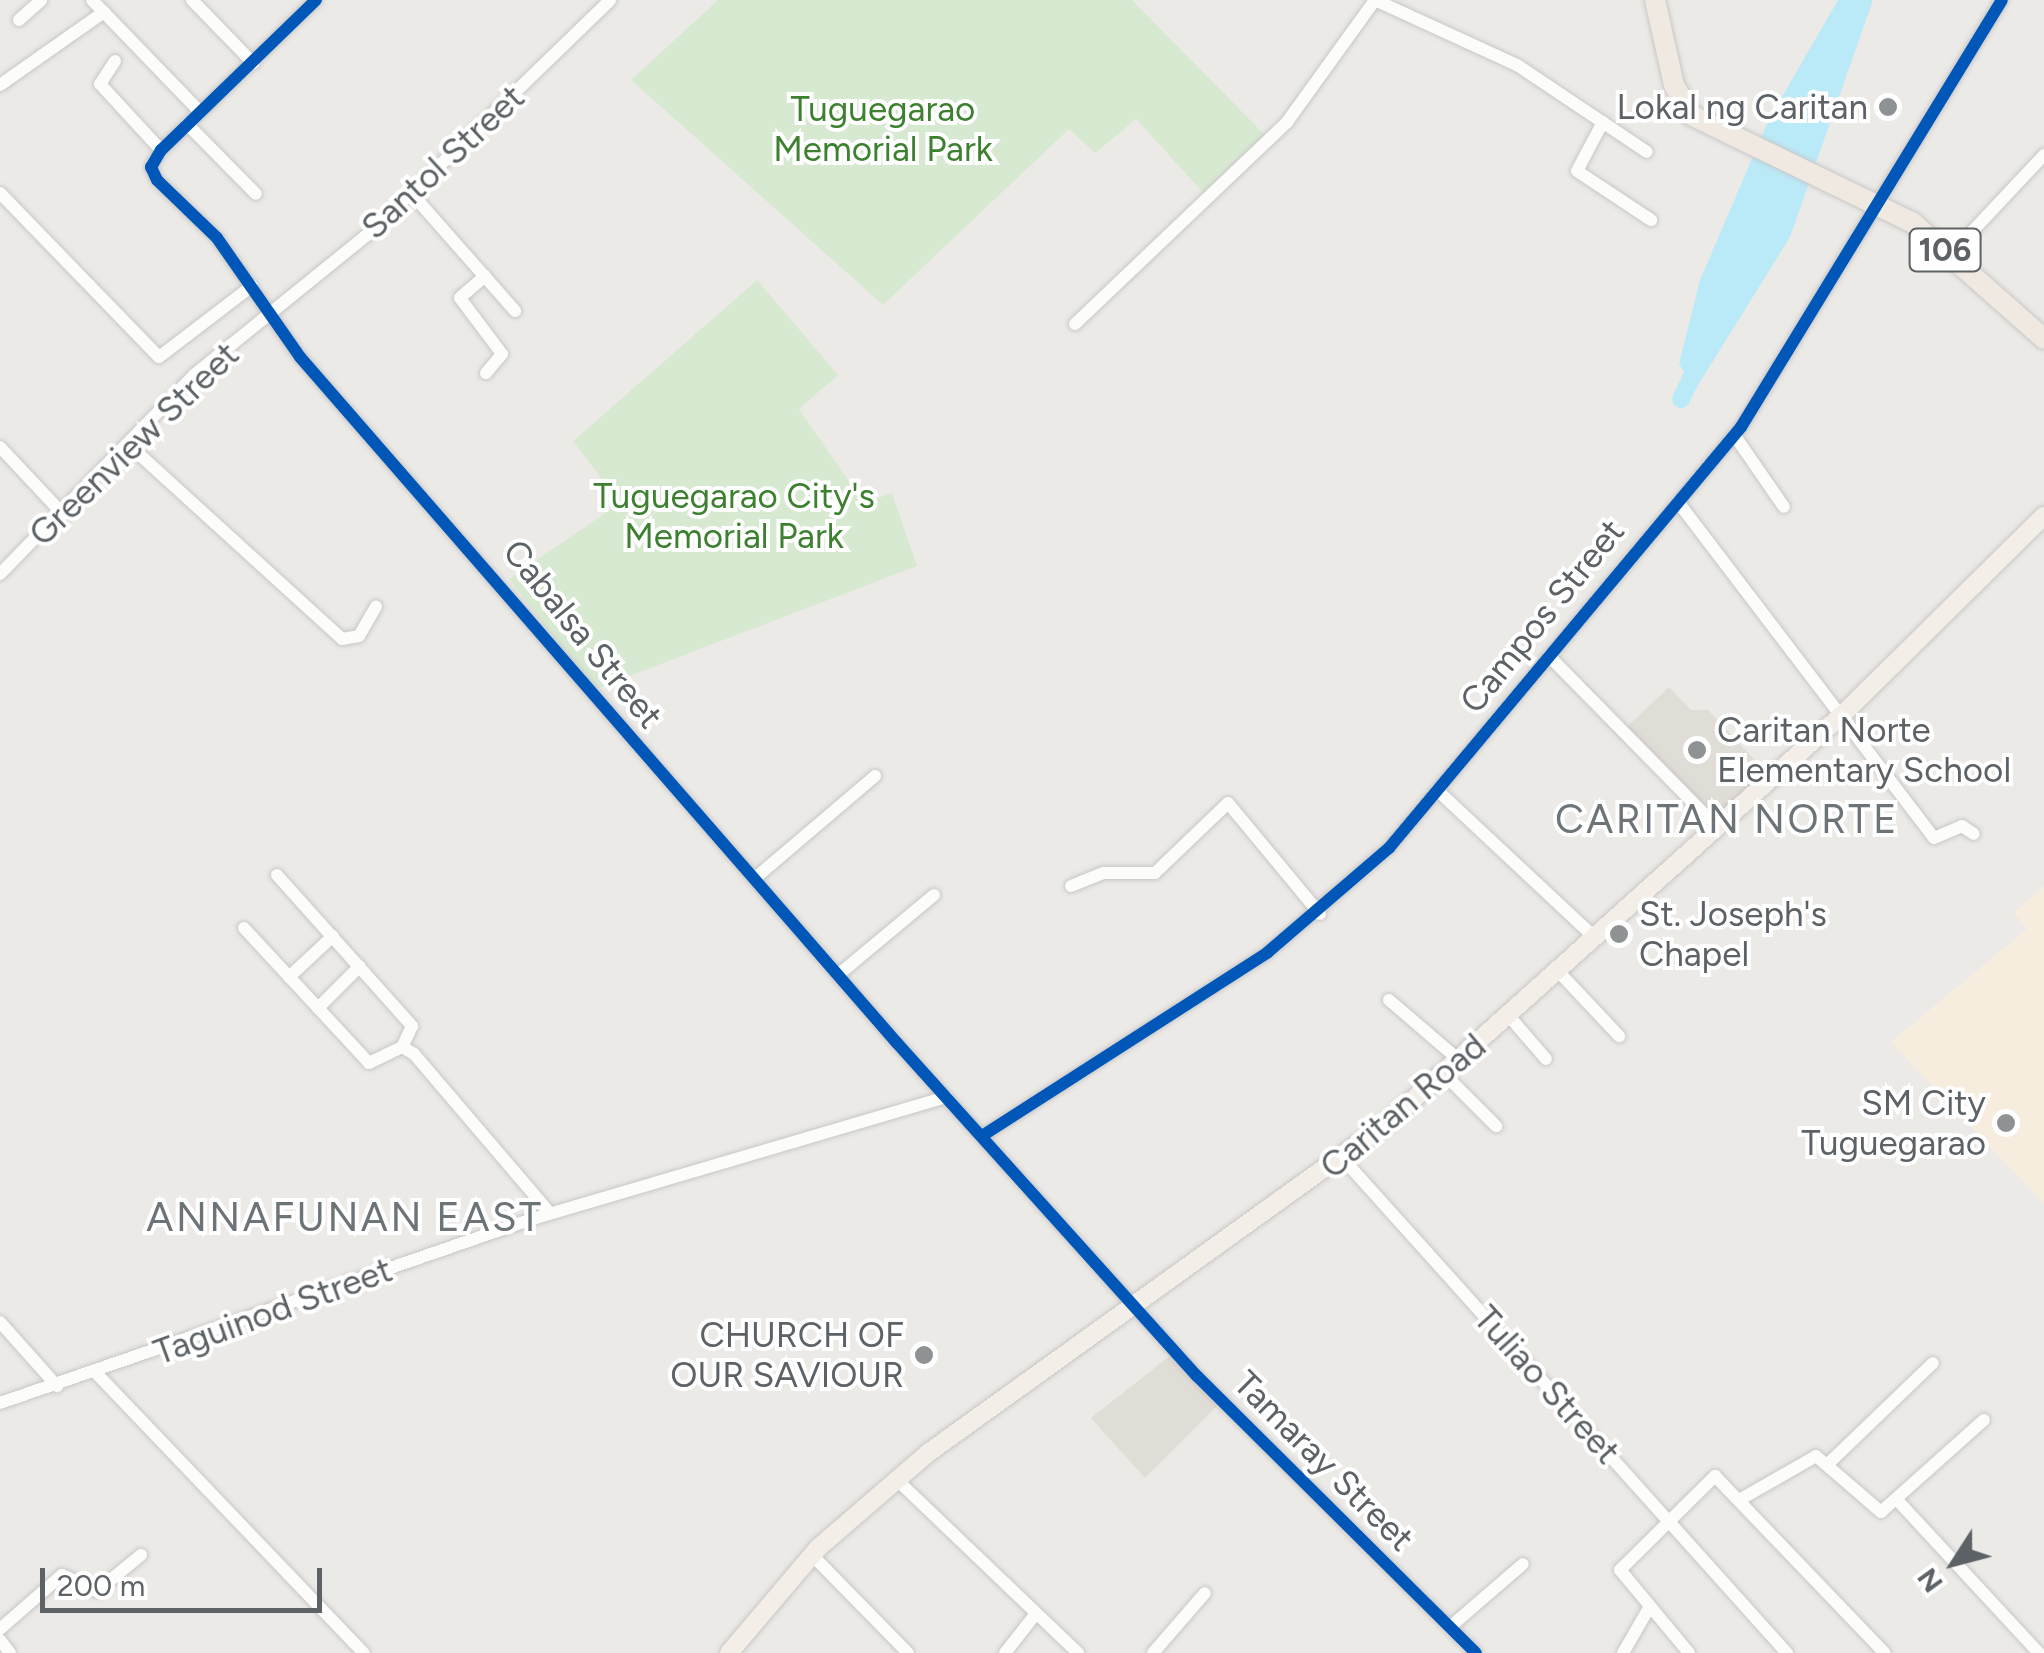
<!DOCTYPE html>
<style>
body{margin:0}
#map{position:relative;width:2044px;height:1653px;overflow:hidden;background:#eceae7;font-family:Figtree,sans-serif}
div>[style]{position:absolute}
.commercial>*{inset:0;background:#f6eddf}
.education>*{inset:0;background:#e0dcd6}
.green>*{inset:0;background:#d8e9d2}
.water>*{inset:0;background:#baeaf8}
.river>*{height:18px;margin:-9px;padding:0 9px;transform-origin:9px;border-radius:9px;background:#baeaf8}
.roads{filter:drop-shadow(0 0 2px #c7c7c7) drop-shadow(0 0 2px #c7c7c7)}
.minor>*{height:12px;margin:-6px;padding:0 6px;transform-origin:6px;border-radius:6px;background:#fcfcfb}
.major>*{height:18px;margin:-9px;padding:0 9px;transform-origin:9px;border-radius:9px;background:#f3efe8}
.highway>*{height:20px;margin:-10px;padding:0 10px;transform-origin:10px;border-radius:10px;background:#efe9e1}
.cycleway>*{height:12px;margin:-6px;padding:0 6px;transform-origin:6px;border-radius:6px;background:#0057b8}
.dots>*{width:28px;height:28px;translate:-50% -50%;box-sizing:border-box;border:5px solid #fff;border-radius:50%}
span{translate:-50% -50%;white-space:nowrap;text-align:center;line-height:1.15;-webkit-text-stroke:8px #fff;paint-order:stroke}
.shield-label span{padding:2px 8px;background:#fff;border:2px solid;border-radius:8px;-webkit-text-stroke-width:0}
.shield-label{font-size:32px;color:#5c6265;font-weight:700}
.poi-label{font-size:35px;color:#5c6265}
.right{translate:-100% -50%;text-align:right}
.left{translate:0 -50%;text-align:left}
.park-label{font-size:35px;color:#3c8030}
.street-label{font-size:35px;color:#5c6265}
.quarter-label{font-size:40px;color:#6d7477;letter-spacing:2.5px}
.north{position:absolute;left:1904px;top:1513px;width:100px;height:100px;-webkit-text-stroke:8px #fff;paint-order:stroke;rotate:234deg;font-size:28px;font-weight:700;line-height:40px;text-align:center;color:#5c6265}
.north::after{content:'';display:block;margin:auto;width:35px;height:45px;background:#5c6265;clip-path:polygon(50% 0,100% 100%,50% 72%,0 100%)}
.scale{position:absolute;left:40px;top:1568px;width:282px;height:45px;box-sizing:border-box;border:5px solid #5c6265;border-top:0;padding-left:12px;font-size:30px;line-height:35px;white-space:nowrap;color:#5c6265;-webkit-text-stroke:8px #fff;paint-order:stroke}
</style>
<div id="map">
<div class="commercial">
<i style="clip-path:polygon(2044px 886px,2044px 1204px,1891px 1042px,2027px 929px,2014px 913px)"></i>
</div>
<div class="education">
<i style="clip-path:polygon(1669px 687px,1691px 710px,1708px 710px,1767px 773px,1715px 819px,1626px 728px)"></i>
<i style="clip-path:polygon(1171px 1355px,1218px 1405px,1145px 1478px,1091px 1418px)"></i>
</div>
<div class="green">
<i style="clip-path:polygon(718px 0,1132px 0,1266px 136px,1209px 199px,1136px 119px,1095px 153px,1069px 129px,883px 305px,631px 80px)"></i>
<i style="clip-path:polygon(757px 280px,838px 375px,799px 409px,864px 503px,892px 493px,917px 566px,593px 690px,509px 579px,620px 503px,573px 441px)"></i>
</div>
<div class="water">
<i style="clip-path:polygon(1838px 0,1873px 0,1790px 237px,1695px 390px,1679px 364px,1700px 280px,1769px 119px)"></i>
</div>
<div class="river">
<i style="left:1681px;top:399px;width:39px;rotate:-64deg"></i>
</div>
<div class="roads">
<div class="minor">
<i style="left:92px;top:0;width:156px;rotate:46deg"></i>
<i style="left:192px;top:0;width:88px;rotate:45.9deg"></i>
<i style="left:316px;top:0;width:216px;rotate:135.9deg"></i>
<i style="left:161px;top:150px;width:20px;rotate:120deg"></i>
<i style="left:151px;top:167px;width:14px;rotate:65deg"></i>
<i style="left:157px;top:180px;width:83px;rotate:44deg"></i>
<i style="left:217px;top:238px;width:145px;rotate:55.1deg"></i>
<i style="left:300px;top:357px;width:909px;rotate:48.97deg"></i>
<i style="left:897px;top:1043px;width:448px;rotate:48deg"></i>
<i style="left:1197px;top:1376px;width:393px;rotate:44.8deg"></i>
<i style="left:1375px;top:0;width:156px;rotate:24.6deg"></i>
<i style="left:1517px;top:65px;width:156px;rotate:33.8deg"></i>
<i style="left:19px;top:20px;width:30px;rotate:-42deg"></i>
<i style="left:115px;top:61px;width:27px;rotate:123deg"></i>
<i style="left:100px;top:84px;width:90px;rotate:47.3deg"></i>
<i style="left:0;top:85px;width:127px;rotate:-35.1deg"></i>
<i style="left:1603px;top:122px;width:55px;rotate:118deg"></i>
<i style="left:1577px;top:171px;width:89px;rotate:33.5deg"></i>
<i style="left:187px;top:124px;width:98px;rotate:45.4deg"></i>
<i style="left:0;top:193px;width:228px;rotate:45.9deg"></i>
<i style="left:159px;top:357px;width:117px;rotate:-37.4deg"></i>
<i style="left:412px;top:194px;width:156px;rotate:48.6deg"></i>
<i style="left:1951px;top:254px;width:136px;rotate:-46.8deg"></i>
<i style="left:485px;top:276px;width:33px;rotate:139deg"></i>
<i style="left:460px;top:298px;width:70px;rotate:53.1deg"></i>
<i style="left:502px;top:354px;width:25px;rotate:130deg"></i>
<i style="left:1075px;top:324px;width:293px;rotate:-43.6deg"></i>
<i style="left:1287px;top:122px;width:150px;rotate:-54.2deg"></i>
<i style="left:1735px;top:436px;width:86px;rotate:55.4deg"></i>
<i style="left:129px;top:445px;width:288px;rotate:42.3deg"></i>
<i style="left:342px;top:639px;width:17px;rotate:-10deg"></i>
<i style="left:359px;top:636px;width:34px;rotate:-60deg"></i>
<i style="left:0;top:447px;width:92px;rotate:46.8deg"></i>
<i style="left:1678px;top:502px;width:422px;rotate:52.7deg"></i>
<i style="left:1934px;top:838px;width:30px;rotate:-23deg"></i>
<i style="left:1962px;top:826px;width:14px;rotate:34deg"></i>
<i style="left:0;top:574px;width:278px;rotate:-45.7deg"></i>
<i style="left:194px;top:375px;width:230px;rotate:-39deg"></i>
<i style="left:373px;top:230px;width:330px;rotate:-44.1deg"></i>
<i style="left:1549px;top:656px;width:240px;rotate:45.5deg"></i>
<i style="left:1437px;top:790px;width:215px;rotate:43.1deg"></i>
<i style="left:277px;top:875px;width:203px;rotate:48.2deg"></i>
<i style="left:412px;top:1026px;width:23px;rotate:115deg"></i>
<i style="left:754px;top:879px;width:159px;rotate:-40.4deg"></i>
<i style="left:1071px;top:886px;width:35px;rotate:-22deg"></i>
<i style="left:1104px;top:873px;width:51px"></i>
<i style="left:1155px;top:873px;width:101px;rotate:-43.8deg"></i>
<i style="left:1228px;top:803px;width:144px;rotate:50.3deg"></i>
<i style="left:244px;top:928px;width:184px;rotate:47.2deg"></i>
<i style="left:369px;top:1063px;width:37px;rotate:-26deg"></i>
<i style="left:402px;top:1047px;width:14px;rotate:30deg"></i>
<i style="left:414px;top:1054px;width:209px;rotate:49.5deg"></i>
<i style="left:1557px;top:970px;width:91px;rotate:46.8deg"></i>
<i style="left:838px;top:975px;width:125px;rotate:-39.8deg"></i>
<i style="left:289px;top:977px;width:60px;rotate:-43deg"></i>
<i style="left:1389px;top:1000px;width:92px;rotate:40.6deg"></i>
<i style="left:318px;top:1008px;width:59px;rotate:-45deg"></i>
<i style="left:1508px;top:1015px;width:58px;rotate:49.2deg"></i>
<i style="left:1444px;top:1074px;width:74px;rotate:45deg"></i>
<i style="left:985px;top:1134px;width:336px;rotate:-32.7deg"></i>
<i style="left:1268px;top:952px;width:160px;rotate:-40.7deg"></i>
<i style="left:1389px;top:848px;width:549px;rotate:-50.1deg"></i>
<i style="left:1741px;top:427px;width:500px;rotate:-58.57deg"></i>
<i style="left:1344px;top:1160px;width:663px;rotate:48.06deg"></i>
<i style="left:0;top:1322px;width:86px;rotate:48.3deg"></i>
<i style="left:97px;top:1374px;width:386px;rotate:46.3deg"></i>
<i style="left:0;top:1403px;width:563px;rotate:-19.08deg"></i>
<i style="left:532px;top:1219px;width:432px;rotate:-16.4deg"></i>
<i style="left:1829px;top:1463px;width:144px;rotate:-43.9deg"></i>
<i style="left:896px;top:1479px;width:252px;rotate:43.7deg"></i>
<i style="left:1741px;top:1499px;width:86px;rotate:-29.8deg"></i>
<i style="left:1816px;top:1456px;width:86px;rotate:40.7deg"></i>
<i style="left:1881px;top:1512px;width:138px;rotate:-41.8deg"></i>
<i style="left:1899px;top:1502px;width:206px;rotate:47.2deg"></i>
<i style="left:812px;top:1555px;width:137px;rotate:45.6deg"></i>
<i style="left:1450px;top:1627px;width:96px;rotate:-40.8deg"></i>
<i style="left:0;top:1629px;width:82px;rotate:-41.1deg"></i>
<i style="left:62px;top:1575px;width:38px;rotate:25deg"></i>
<i style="left:97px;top:1591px;width:57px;rotate:-39.3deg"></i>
<i style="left:0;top:1640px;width:16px;rotate:52deg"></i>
<i style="left:1005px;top:1653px;width:47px;rotate:-51.9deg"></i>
<i style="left:1153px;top:1653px;width:79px;rotate:-49.1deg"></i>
<i style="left:1623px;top:1653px;width:52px;rotate:-60deg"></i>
<i style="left:1689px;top:1653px;width:108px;rotate:-129.7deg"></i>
<i style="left:1620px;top:1570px;width:134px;rotate:-44.7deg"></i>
<i style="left:1715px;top:1476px;width:245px;rotate:46.2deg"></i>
</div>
<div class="major">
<i style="left:729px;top:1653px;width:138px;rotate:-49.7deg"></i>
<i style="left:818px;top:1548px;width:145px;rotate:-40.8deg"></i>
<i style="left:928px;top:1453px;width:565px;rotate:-35.71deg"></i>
<i style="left:1387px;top:1123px;width:614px;rotate:-41.9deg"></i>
<i style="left:1844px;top:713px;width:281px;rotate:-44.6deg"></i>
</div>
<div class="highway">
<i style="left:1655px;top:0;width:87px;rotate:77.4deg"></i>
<i style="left:1674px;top:85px;width:34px;rotate:60deg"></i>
<i style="left:1691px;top:115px;width:247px;rotate:25.9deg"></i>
<i style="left:1913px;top:223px;width:175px;rotate:41.5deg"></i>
</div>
</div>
<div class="cycleway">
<i style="left:316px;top:0;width:216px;rotate:135.9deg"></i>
<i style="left:161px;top:150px;width:20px;rotate:120deg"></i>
<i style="left:151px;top:167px;width:14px;rotate:65deg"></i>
<i style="left:157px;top:180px;width:83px;rotate:44deg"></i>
<i style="left:217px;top:238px;width:145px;rotate:55.1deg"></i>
<i style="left:300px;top:357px;width:909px;rotate:48.97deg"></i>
<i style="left:897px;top:1043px;width:448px;rotate:48deg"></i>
<i style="left:1197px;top:1376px;width:393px;rotate:44.8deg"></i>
<i style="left:985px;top:1134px;width:336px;rotate:-32.7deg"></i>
<i style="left:1268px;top:952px;width:160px;rotate:-40.7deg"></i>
<i style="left:1389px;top:848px;width:549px;rotate:-50.1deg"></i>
<i style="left:1741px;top:427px;width:500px;rotate:-58.57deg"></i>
</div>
<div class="dots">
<i style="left:1888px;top:107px;background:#8e9292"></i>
<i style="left:1697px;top:750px;background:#8e9292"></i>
<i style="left:1619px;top:934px;background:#8e9292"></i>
<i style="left:2006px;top:1123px;background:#8e9292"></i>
<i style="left:924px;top:1355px;background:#8e9292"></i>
</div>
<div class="shield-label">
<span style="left:1945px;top:250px">106</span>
</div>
<div class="poi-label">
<span class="right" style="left:1868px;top:107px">Lokal ng Caritan</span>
<span class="left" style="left:1717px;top:750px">Caritan Norte<br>Elementary School</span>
<span class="left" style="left:1639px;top:934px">St. Joseph's<br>Chapel</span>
<span class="right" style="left:1986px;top:1123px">SM City<br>Tuguegarao</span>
<span class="right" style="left:904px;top:1355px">CHURCH OF<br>OUR SAVIOUR</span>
</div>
<div class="park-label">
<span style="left:883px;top:129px">Tuguegarao<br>Memorial Park</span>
<span style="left:734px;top:516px">Tuguegarao City's<br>Memorial Park</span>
</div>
<div class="street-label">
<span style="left:443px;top:162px;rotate:-43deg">Santol Street</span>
<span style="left:134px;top:444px;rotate:-44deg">Greenview Street</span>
<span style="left:1542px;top:616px;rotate:-51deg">Campos Street</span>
<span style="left:583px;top:634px;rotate:51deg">Cabalsa Street</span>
<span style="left:1403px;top:1106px;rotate:-40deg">Caritan Road</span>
<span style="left:273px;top:1311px;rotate:-20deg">Taguinod Street</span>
<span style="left:1547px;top:1385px;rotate:48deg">Tuliao Street</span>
<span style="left:1324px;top:1461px;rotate:45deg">Tamaray Street</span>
</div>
<div class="quarter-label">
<span style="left:1727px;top:819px">CARITAN NORTE</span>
<span style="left:345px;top:1217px">ANNAFUNAN EAST</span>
</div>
<div class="north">N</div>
<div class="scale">200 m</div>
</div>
